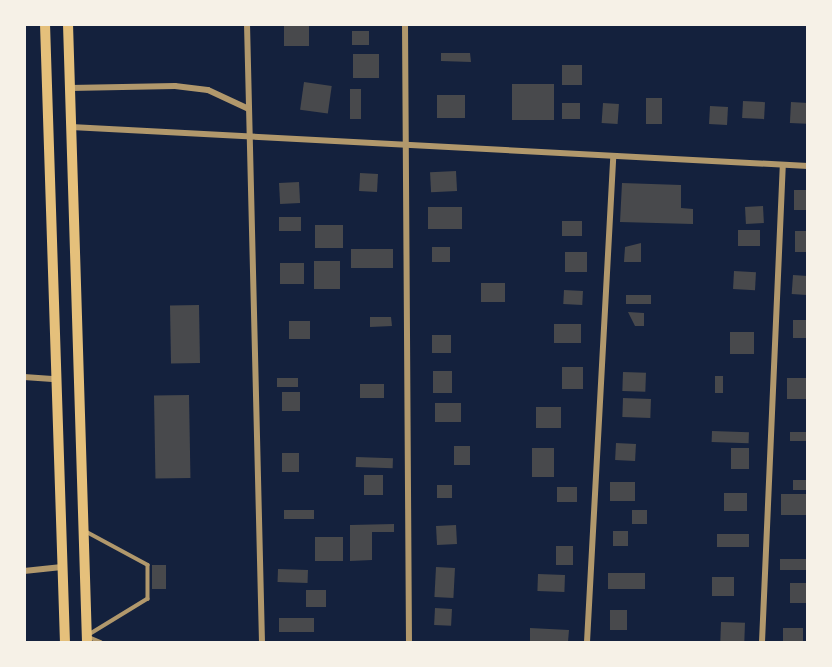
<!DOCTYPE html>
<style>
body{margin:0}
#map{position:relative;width:832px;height:667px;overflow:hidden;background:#14213d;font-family:Roboto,sans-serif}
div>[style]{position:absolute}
.building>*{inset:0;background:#48494c;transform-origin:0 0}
.service>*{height:3.5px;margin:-1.75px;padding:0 1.75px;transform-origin:1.75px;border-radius:1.75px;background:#b1986c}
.minor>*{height:6px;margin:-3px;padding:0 3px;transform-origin:3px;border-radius:3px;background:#b1986c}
.trunk>*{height:10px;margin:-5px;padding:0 5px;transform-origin:5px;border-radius:5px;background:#e5c07b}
span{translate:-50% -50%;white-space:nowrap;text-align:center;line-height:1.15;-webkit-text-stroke:7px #f6f1e7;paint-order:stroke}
.frame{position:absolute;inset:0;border:26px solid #f6f1e7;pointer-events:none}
</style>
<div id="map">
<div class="building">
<i style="left:309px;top:24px;width:22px;height:25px;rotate:90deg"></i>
<i style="left:369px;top:31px;width:14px;height:17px;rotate:90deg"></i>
<i style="clip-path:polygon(441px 53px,470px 53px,471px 62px,441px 61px)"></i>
<i style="left:353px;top:54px;width:26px;height:24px"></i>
<i style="left:562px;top:65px;width:20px;height:20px"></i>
<i style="left:304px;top:82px;width:28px;height:28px;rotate:8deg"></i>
<i style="left:512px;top:84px;width:42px;height:36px"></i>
<i style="left:350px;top:89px;width:11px;height:30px"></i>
<i style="left:437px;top:95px;width:28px;height:23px"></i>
<i style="left:662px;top:98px;width:26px;height:16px;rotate:90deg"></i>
<i style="left:743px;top:101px;width:22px;height:17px;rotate:3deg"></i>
<i style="left:791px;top:102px;width:17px;height:21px;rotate:3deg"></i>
<i style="left:562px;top:103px;width:18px;height:16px"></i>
<i style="left:603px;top:103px;width:16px;height:20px;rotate:4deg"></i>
<i style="left:710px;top:106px;width:18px;height:18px;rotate:3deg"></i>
<i style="left:456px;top:171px;width:20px;height:26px;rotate:87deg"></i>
<i style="left:360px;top:173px;width:18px;height:18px;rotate:3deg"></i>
<i style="left:299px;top:182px;width:21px;height:20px;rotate:87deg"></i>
<i style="clip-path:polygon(622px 183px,681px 185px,681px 208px,693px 209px,693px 224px,620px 222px)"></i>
<i style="left:794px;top:190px;width:14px;height:20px"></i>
<i style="left:763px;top:206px;width:17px;height:18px;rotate:87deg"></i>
<i style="left:428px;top:207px;width:34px;height:22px"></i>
<i style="left:301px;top:217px;width:14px;height:22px;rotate:90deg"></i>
<i style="left:562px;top:221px;width:20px;height:15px"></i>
<i style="left:315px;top:225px;width:28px;height:23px"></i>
<i style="left:738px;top:230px;width:22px;height:16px"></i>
<i style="left:795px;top:231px;width:13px;height:21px"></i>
<i style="clip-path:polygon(641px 243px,641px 262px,624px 262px,625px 247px)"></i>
<i style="left:432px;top:247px;width:18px;height:15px"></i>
<i style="left:351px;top:249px;width:42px;height:19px"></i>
<i style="left:565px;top:252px;width:22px;height:20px"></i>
<i style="left:314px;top:261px;width:26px;height:28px"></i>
<i style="left:280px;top:263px;width:24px;height:21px"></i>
<i style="left:734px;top:271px;width:22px;height:18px;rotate:3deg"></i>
<i style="left:793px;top:275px;width:15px;height:19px;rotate:4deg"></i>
<i style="left:481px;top:283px;width:24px;height:19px"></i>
<i style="left:564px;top:290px;width:19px;height:14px;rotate:3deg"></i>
<i style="left:626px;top:295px;width:25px;height:9px"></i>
<i style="left:199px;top:305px;width:58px;height:29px;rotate:89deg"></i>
<i style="clip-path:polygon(628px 312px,644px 313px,644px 326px,635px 326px)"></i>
<i style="clip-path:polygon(370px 317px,391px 317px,392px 326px,370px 327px)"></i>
<i style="left:793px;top:320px;width:15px;height:18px"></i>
<i style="left:289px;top:321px;width:21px;height:18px"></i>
<i style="left:554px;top:324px;width:27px;height:19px"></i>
<i style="left:754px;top:332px;width:22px;height:24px;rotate:90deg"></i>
<i style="left:451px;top:335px;width:18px;height:19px;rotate:90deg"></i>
<i style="left:562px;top:367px;width:21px;height:22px"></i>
<i style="left:452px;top:371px;width:22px;height:19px;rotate:90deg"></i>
<i style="left:623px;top:372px;width:23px;height:19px;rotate:2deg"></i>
<i style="left:715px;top:376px;width:8px;height:17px"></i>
<i style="left:277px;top:378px;width:21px;height:9px"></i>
<i style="left:787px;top:378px;width:21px;height:21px"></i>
<i style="left:384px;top:384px;width:14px;height:24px;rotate:90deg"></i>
<i style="left:282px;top:392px;width:18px;height:19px"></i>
<i style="left:189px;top:395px;width:83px;height:35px;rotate:89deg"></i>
<i style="left:623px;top:398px;width:28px;height:19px;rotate:2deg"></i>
<i style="left:435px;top:403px;width:26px;height:19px"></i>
<i style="left:536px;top:407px;width:25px;height:21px"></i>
<i style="left:712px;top:431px;width:37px;height:11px;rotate:2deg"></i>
<i style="left:790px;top:432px;width:18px;height:9px"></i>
<i style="left:616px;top:443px;width:20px;height:17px;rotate:3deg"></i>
<i style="left:470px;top:446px;width:19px;height:16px;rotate:90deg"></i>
<i style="left:532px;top:448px;width:22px;height:29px"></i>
<i style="left:731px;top:448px;width:18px;height:21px"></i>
<i style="left:299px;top:453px;width:19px;height:17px;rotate:90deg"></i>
<i style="left:356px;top:457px;width:37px;height:10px;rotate:2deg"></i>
<i style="left:364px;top:475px;width:19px;height:20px"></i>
<i style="left:793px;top:480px;width:15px;height:10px"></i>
<i style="left:610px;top:482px;width:25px;height:19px"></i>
<i style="left:437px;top:485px;width:15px;height:13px"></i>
<i style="left:557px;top:487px;width:20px;height:15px"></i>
<i style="left:724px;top:493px;width:23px;height:18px"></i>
<i style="left:781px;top:494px;width:25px;height:21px"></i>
<i style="left:284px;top:510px;width:30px;height:9px"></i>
<i style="left:632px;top:510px;width:15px;height:14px"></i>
<i style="clip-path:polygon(394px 524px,394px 532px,372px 532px,372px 560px,350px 561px,350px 525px)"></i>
<i style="left:456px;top:525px;width:19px;height:20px;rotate:87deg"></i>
<i style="left:613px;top:531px;width:15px;height:15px"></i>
<i style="left:717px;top:534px;width:32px;height:13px"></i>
<i style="left:315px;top:537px;width:28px;height:24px"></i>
<i style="left:556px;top:546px;width:17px;height:19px"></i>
<i style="left:780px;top:559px;width:27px;height:11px"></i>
<i style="left:152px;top:565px;width:14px;height:24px"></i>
<i style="left:436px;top:567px;width:19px;height:30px;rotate:3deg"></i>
<i style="left:278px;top:569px;width:30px;height:13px;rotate:2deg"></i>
<i style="left:608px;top:573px;width:37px;height:16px"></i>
<i style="left:538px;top:574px;width:27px;height:17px;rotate:2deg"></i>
<i style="left:712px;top:577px;width:22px;height:19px"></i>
<i style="left:790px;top:583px;width:16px;height:20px"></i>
<i style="left:306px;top:590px;width:20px;height:17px"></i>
<i style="left:435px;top:608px;width:17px;height:17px;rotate:3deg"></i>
<i style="left:610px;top:610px;width:17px;height:20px"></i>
<i style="left:279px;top:618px;width:35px;height:14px"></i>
<i style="left:721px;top:622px;width:24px;height:20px;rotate:2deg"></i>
<i style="clip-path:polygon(530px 628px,569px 630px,568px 642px,530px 642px)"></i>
<i style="left:783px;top:628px;width:20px;height:14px"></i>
</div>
<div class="service">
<i style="left:87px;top:532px;width:69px;rotate:28.4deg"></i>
<i style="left:148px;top:565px;width:34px;rotate:90deg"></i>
<i style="left:148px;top:599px;width:69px;rotate:148.6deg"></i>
<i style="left:89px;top:637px;width:13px;rotate:23deg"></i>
</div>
<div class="minor">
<i style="left:247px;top:24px;width:618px;rotate:88.61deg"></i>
<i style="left:405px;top:24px;width:618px;rotate:89.63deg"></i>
<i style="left:70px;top:88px;width:105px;rotate:-1.1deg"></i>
<i style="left:175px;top:86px;width:33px;rotate:7deg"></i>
<i style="left:208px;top:90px;width:45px;rotate:24.9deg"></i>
<i style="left:71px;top:127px;width:738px;rotate:3.03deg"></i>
<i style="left:24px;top:377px;width:32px;rotate:4deg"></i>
<i style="left:24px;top:571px;width:38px;rotate:-6deg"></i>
<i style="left:587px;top:642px;width:486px;rotate:-86.9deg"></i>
<i style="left:762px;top:642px;width:477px;rotate:-87.5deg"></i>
</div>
<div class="trunk">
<i style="left:45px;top:24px;width:618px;rotate:88.15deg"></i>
<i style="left:68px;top:24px;width:618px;rotate:88.24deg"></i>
</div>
<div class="frame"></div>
</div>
